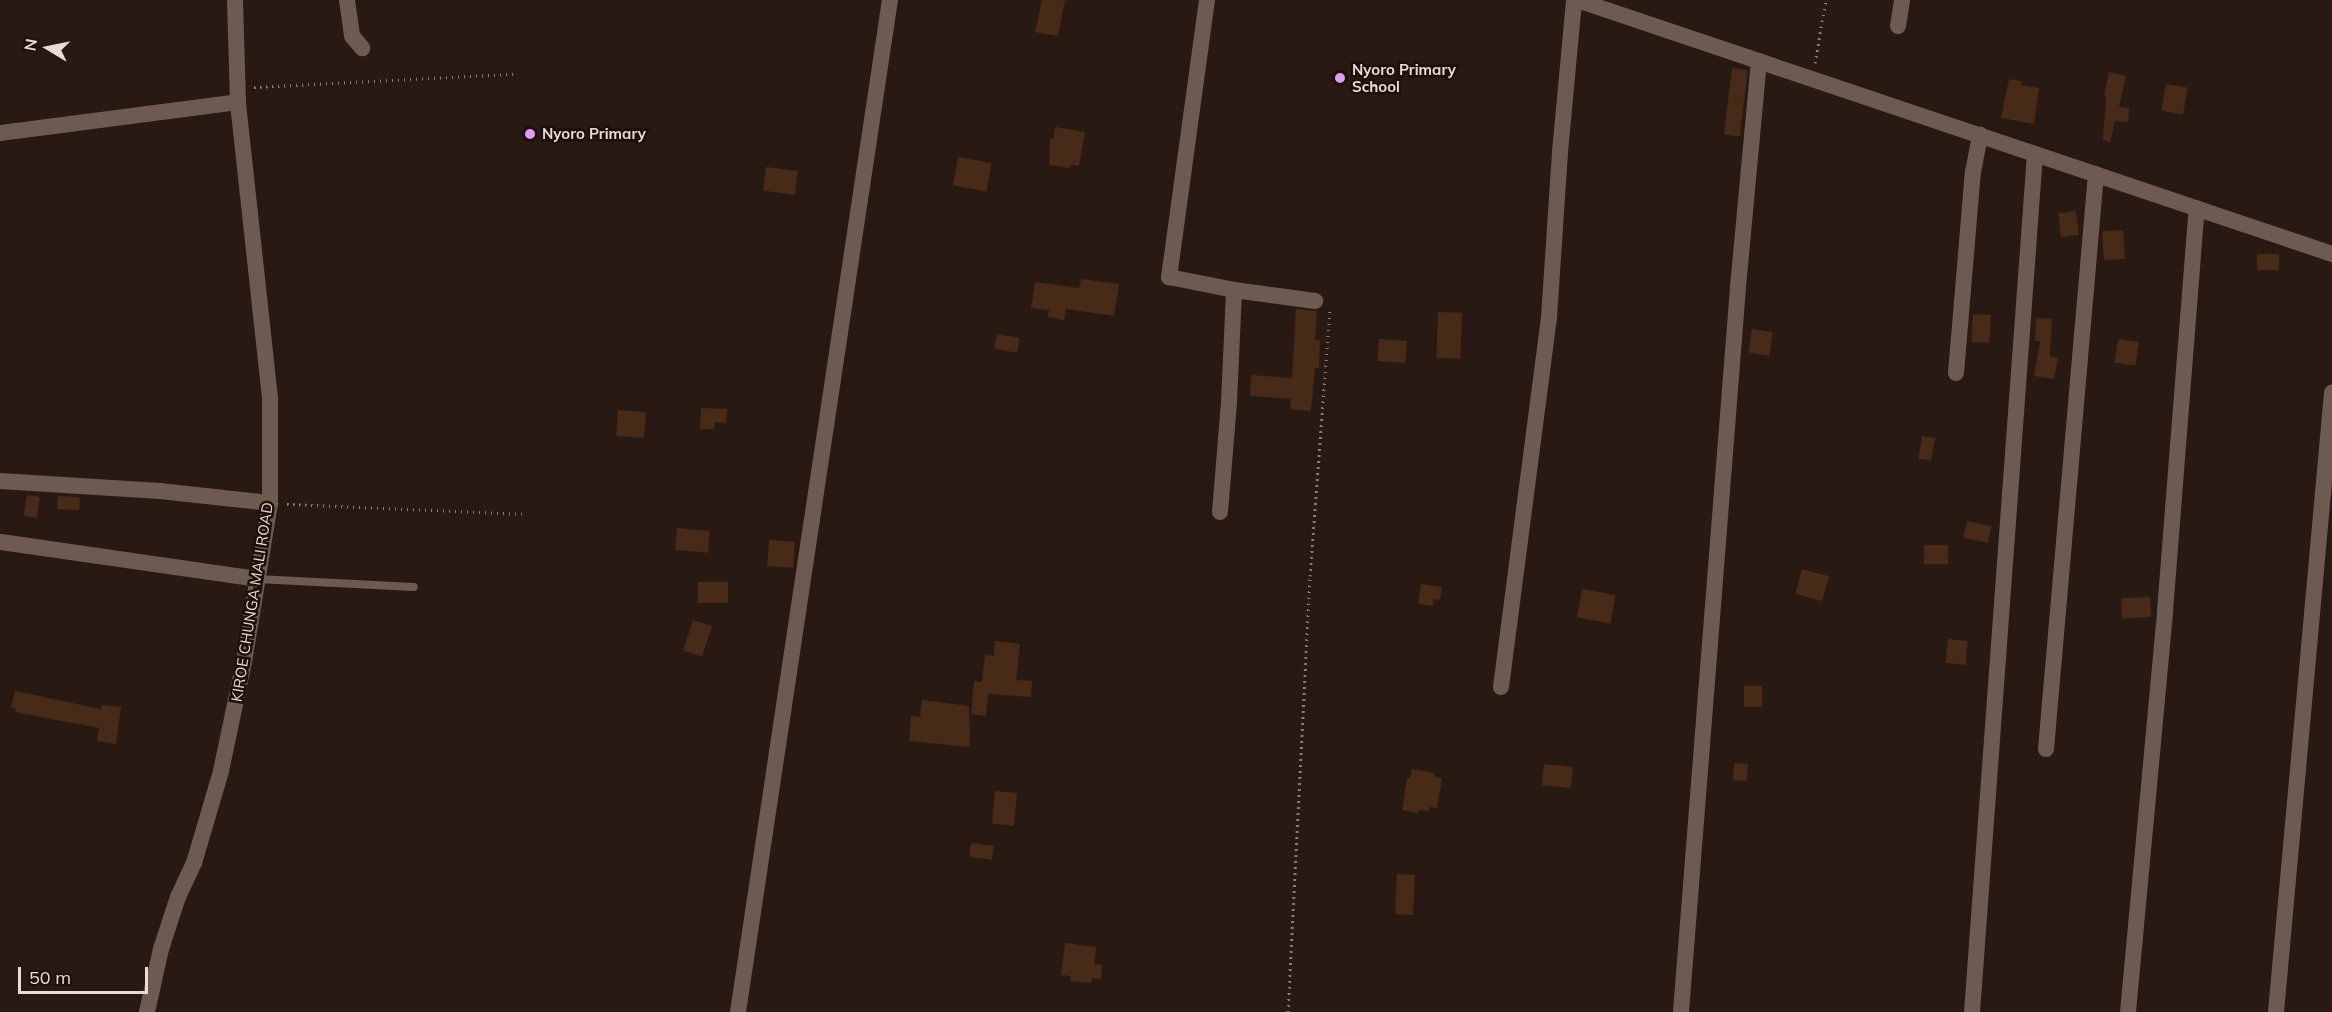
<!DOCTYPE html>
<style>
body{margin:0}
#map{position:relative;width:2332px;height:1012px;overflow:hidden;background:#281912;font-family:Mulish,sans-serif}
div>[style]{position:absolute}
.building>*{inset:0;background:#482a19;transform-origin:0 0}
.path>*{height:3px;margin-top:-1.5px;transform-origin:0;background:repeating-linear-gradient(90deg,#8a7d77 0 1.5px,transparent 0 6px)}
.lane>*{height:8px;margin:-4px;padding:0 4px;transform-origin:4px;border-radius:4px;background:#6d5b52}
.street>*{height:16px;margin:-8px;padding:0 8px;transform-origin:8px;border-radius:8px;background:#6d5b52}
.dots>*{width:16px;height:16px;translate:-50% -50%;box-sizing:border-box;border:3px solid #1e1009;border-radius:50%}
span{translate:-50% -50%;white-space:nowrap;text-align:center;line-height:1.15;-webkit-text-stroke:5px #1e1009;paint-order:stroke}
.poi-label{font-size:15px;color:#e6dbd6;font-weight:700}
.left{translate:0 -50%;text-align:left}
.street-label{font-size:15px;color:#e6dbd6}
.north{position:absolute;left:18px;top:18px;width:60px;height:60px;-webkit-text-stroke:4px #1e1009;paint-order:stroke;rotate:280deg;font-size:16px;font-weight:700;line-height:24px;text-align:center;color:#e6dbd6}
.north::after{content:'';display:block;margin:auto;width:21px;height:27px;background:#e6dbd6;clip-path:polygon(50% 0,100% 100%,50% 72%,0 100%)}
.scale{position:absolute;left:18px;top:967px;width:130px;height:27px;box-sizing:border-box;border:3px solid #e6dbd6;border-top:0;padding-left:8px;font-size:18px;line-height:21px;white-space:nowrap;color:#e6dbd6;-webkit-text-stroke:4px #1e1009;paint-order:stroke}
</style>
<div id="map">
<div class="building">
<i style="clip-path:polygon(1042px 0,1065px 0,1058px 36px,1035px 32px)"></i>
<i style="left:1732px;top:68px;width:16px;height:67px;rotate:7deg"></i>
<i style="clip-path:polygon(2109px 72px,2126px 76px,2119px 107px,2129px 108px,2128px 122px,2115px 121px,2110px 142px,2103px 140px,2106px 97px,2104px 96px)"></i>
<i style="clip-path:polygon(2009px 79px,2022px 81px,2021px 85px,2039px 88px,2034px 124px,2001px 118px)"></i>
<i style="left:2166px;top:84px;width:22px;height:27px;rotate:10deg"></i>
<i style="clip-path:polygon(1055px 127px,1085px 132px,1079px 166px,1071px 165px,1070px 168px,1049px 165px,1050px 138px,1053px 139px)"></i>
<i style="left:958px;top:157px;width:34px;height:29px;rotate:10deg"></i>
<i style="left:766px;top:167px;width:32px;height:24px;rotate:7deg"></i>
<i style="left:2076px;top:211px;width:24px;height:18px;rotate:83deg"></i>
<i style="left:2123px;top:230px;width:29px;height:21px;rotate:86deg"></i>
<i style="left:2279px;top:254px;width:16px;height:22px;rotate:90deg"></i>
<i style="clip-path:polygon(1081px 279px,1119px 284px,1114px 316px,1066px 309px,1064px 320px,1048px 317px,1049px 310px,1031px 308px,1035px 282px,1079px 288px)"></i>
<i style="clip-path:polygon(1296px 309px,1317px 311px,1315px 340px,1320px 340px,1319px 368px,1315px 368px,1311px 411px,1290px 409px,1291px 399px,1250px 396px,1251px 375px,1292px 378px)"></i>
<i style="left:1438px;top:312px;width:24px;height:46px;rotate:2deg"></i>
<i style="left:1973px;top:314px;width:18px;height:28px;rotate:3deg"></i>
<i style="clip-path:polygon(2036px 318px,2052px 319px,2050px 356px,2058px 358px,2054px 379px,2034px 376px,2040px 341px,2035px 341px)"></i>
<i style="left:1752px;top:329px;width:21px;height:24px;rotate:8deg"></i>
<i style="left:997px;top:334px;width:23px;height:15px;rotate:10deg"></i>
<i style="left:1379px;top:339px;width:28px;height:22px;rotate:4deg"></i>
<i style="left:2118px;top:339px;width:21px;height:24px;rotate:8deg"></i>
<i style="clip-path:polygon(701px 408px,727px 409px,726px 423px,715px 422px,714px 429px,700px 429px)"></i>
<i style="left:618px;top:410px;width:28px;height:26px;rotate:4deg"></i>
<i style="left:1922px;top:436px;width:13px;height:23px;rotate:9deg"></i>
<i style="left:27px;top:495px;width:13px;height:21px;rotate:9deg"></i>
<i style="left:58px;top:496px;width:22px;height:13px;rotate:3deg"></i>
<i style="left:1967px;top:521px;width:25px;height:17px;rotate:12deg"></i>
<i style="left:677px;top:528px;width:33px;height:22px;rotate:5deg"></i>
<i style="left:769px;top:540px;width:26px;height:26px;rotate:4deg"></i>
<i style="left:1924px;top:545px;width:24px;height:19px"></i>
<i style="left:1802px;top:569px;width:28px;height:26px;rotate:15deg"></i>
<i style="left:698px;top:582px;width:30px;height:21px"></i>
<i style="clip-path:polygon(1421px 584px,1442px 587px,1440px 600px,1433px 599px,1433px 606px,1418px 604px)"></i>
<i style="left:1582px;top:589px;width:34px;height:29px;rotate:10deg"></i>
<i style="left:2150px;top:597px;width:20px;height:29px;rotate:87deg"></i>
<i style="left:693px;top:620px;width:20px;height:32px;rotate:18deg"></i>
<i style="left:1948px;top:639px;width:20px;height:24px;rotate:6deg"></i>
<i style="clip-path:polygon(995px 641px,1020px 644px,1016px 680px,1032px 681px,1031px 697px,988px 694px,986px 716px,971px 714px,974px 681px,982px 682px,985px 654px,994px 656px)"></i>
<i style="left:1744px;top:686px;width:18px;height:21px"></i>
<i style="clip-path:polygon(15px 691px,101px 709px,102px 705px,121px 707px,116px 744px,97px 741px,99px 728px,15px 712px,16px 709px,11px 708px)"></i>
<i style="clip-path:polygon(922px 700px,969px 706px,970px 747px,909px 741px,911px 716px,920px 717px)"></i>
<i style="left:1734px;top:763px;width:14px;height:17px;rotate:4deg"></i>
<i style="left:1544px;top:764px;width:29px;height:21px;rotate:6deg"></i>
<i style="clip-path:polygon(1412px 769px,1435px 773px,1434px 777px,1442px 778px,1437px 808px,1429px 807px,1429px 811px,1419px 810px,1419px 813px,1402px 810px,1407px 778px,1410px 778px)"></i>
<i style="left:995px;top:791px;width:22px;height:33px;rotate:5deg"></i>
<i style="left:971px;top:843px;width:23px;height:14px;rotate:7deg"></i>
<i style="left:1397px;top:874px;width:18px;height:40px;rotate:3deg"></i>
<i style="clip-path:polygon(1065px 943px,1096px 947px,1094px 964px,1102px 965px,1101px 979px,1092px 978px,1091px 983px,1070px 981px,1071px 976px,1061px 975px)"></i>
</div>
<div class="path">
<i style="left:1815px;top:63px;width:64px;rotate:-80.1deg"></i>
<i style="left:254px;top:87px;width:261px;rotate:-2.9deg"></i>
<i style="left:287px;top:504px;width:235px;rotate:2.4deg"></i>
<i style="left:1288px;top:1012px;width:437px;rotate:-87.1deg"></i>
<i style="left:1310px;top:576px;width:267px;rotate:-85.7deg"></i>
</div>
<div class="lane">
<i style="left:257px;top:579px;width:157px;rotate:2.9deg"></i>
</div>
<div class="street">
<i style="left:347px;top:0;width:36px;rotate:82deg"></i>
<i style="left:352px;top:36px;width:16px;rotate:50deg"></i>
<i style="left:1207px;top:0;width:280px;rotate:97.8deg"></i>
<i style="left:1169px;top:277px;width:66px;rotate:11.3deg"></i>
<i style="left:1234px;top:290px;width:82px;rotate:7.7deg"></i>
<i style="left:1577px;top:0;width:797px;rotate:18.59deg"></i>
<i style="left:1898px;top:26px;width:26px;rotate:-81deg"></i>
<i style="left:0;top:133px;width:240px;rotate:-7.4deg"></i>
<i style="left:1956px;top:373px;width:202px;rotate:-85.2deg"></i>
<i style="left:1973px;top:172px;width:38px;rotate:-79deg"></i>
<i style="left:0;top:481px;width:160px;rotate:3.6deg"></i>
<i style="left:160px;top:491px;width:111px;rotate:6.2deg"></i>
<i style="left:1220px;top:512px;width:110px;rotate:-85.3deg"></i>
<i style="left:1229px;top:402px;width:112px;rotate:-87.4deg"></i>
<i style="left:1px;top:542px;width:259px;rotate:8.2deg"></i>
<i style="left:1501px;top:687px;width:372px;rotate:-82.6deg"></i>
<i style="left:1549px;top:318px;width:166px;rotate:-86.2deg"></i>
<i style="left:1560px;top:152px;width:153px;rotate:-84.7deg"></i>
<i style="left:2046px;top:749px;width:577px;rotate:-85.03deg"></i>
<i style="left:147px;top:1012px;width:65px;rotate:-77.5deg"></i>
<i style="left:161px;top:949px;width:55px;rotate:-71.9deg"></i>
<i style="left:178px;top:897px;width:38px;rotate:-65deg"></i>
<i style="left:194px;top:863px;width:96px;rotate:-73.6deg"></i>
<i style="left:221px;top:771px;width:111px;rotate:-78.1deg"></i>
<i style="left:244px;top:662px;width:161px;rotate:-80.7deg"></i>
<i style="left:270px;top:503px;width:105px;rotate:-90deg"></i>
<i style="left:270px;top:398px;width:298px;rotate:-96.2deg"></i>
<i style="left:238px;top:102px;width:102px;rotate:-91.7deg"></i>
<i style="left:738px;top:1012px;width:1023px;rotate:-81.46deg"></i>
<i style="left:1681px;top:1012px;width:727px;rotate:-85.5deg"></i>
<i style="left:1738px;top:287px;width:227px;rotate:-84.7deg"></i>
<i style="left:1972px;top:1012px;width:860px;rotate:-85.8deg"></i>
<i style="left:2128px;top:1012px;width:403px;rotate:-84.7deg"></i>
<i style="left:2165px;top:611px;width:404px;rotate:-85.5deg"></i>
<i style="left:2276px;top:1012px;width:622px;rotate:-84.83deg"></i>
</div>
<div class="dots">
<i style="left:1340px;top:78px;background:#da9af6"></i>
<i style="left:530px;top:134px;background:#da9af6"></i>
</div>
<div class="poi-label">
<span class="left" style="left:1352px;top:78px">Nyoro Primary<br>School</span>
<span class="left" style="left:542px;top:134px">Nyoro Primary</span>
</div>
<div class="street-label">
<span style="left:252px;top:602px;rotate:-81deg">KIROE CHUNGA MALI ROAD</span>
</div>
<div class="north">N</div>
<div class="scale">50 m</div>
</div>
